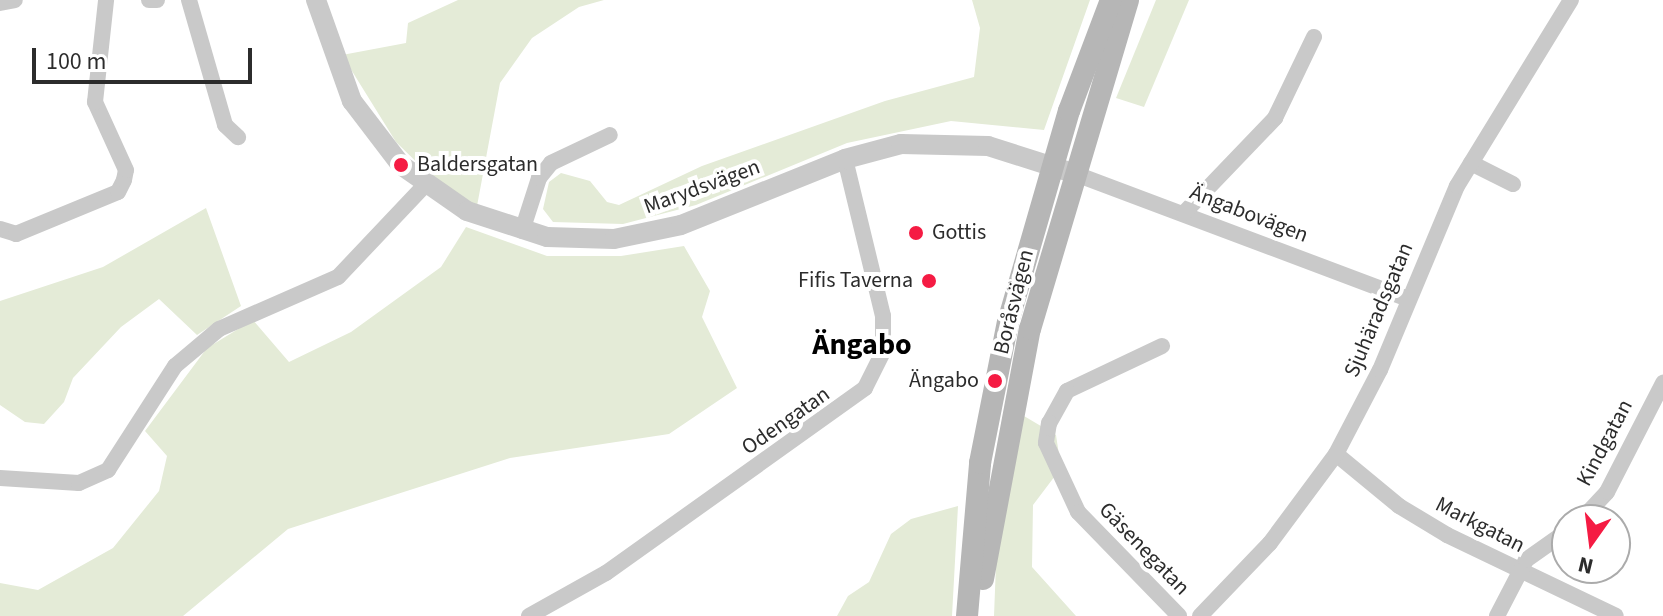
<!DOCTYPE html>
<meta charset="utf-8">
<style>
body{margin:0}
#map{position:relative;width:1663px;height:616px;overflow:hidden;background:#fff;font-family:"Source Sans 3",sans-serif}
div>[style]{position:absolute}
.green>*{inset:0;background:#e4ebd7}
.minor>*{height:16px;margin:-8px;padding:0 8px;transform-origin:8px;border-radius:8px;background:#c9c9c9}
.tertiary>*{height:20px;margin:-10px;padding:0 10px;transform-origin:10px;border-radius:10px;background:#c9c9c9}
.secondary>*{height:22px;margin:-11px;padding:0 11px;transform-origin:11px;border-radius:11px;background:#b6b6b6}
.dots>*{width:22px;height:22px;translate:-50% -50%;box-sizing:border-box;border:4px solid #fff;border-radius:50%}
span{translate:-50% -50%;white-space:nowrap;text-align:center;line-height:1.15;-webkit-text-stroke:8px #fff;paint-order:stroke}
.poi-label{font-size:22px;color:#2c2c2c}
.left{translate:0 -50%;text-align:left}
.right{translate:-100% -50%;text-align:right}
.street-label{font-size:22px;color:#2c2c2c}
.district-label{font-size:30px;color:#000;font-weight:700}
.north{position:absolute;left:1551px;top:504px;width:80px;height:80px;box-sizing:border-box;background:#fff;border:2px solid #ababab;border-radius:50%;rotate:194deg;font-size:22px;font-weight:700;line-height:32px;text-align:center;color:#2c2c2c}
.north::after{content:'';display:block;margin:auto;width:28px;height:36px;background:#f51b43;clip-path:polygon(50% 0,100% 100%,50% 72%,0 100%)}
.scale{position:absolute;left:32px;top:48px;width:220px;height:36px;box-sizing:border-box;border:4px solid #2c2c2c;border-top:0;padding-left:10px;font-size:24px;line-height:28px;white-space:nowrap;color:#2c2c2c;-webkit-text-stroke:6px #fff;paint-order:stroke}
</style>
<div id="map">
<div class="green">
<i style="clip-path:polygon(458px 0,604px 0,579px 7px,532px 38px,500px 83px,477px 206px,440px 185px,396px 142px,342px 55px,406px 43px,408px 23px)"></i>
<i style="clip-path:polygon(972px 0,1090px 0,1044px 130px,951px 121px,847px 143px,696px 205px,623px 224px,553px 222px,543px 209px,549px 182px,561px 173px,590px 181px,607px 202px,619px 205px,702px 166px,885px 101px,974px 77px,980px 28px)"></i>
<i style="clip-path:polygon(1156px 0,1189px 0,1144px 107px,1116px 98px)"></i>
<i style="clip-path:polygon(206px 208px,241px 306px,197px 335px,159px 299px,121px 327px,73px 378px,64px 402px,44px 424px,25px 422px,0 405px,0 301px,103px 267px)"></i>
<i style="clip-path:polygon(466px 227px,547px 256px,621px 256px,684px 246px,710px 291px,702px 317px,737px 388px,669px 434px,510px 458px,288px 529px,183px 616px,0 616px,0 583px,38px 590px,113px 548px,159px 491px,167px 456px,145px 431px,207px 348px,253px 320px,289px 362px,351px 332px,441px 267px)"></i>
<i style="clip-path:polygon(1024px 416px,1056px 435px,1061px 468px,1033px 505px,1032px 567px,1076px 616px,994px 616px,996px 564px)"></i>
<i style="clip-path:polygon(958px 506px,952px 616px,837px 616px,848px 596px,869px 582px,891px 534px,911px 519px)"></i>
</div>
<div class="minor">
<i style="left:149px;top:0;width:8px"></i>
<i style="left:189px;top:0;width:130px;rotate:73.9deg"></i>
<i style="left:225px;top:125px;width:18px;rotate:43deg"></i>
<i style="left:0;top:3px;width:15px;rotate:-11deg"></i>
<i style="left:1471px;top:163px;width:47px;rotate:26.6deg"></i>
<i style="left:1073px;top:173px;width:358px;rotate:20.6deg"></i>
<i style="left:1184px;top:213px;width:132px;rotate:-46.2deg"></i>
<i style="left:1275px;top:118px;width:90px;rotate:-64.3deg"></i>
<i style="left:0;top:229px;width:17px;rotate:17deg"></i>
<i style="left:16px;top:234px;width:110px;rotate:-22.4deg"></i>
<i style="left:118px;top:192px;width:13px;rotate:-63deg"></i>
<i style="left:124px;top:180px;width:10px;rotate:-79deg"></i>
<i style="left:126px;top:170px;width:75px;rotate:-114.5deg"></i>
<i style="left:95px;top:102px;width:103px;rotate:-83.8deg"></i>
<i style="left:522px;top:231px;width:56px;rotate:-72.2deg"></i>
<i style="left:539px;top:178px;width:19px;rotate:-51deg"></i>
<i style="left:551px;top:163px;width:65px;rotate:-25.4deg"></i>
<i style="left:1162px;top:346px;width:105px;rotate:154.7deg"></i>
<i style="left:1067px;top:391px;width:37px;rotate:119deg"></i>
<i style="left:1049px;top:423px;width:20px;rotate:99deg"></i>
<i style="left:1046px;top:443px;width:76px;rotate:65.1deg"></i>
<i style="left:1078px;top:512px;width:145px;rotate:45.8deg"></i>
<i style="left:1336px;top:454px;width:82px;rotate:39.5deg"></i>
<i style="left:1399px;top:506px;width:56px;rotate:31.1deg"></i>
<i style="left:1447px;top:535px;width:187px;rotate:25.6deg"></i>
<i style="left:0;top:478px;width:79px;rotate:3.6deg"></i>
<i style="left:79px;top:483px;width:32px;rotate:-24deg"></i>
<i style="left:108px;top:470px;width:124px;rotate:-57.2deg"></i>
<i style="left:175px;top:366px;width:57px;rotate:-40.1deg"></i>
<i style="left:219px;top:329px;width:130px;rotate:-23.6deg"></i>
<i style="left:338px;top:277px;width:127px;rotate:-46.6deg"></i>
<i style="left:1581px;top:520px;width:38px;rotate:-47deg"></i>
<i style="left:1607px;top:492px;width:123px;rotate:-62.8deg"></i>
<i style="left:529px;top:616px;width:88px;rotate:-29.2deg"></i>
<i style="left:606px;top:573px;width:318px;rotate:-35.5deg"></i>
<i style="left:865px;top:388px;width:40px;rotate:-63.4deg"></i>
<i style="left:883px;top:352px;width:36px;rotate:-90deg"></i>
<i style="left:883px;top:316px;width:162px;rotate:-103.6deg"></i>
<i style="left:1200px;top:616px;width:101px;rotate:-46.2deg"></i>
<i style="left:1270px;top:543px;width:111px;rotate:-53.4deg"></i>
<i style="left:1336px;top:454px;width:95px;rotate:-62.4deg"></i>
<i style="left:1380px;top:370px;width:199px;rotate:-67.3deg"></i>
<i style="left:1457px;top:186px;width:218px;rotate:-58.5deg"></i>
<i style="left:1497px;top:616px;width:63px;rotate:-62.6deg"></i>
<i style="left:1526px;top:560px;width:50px;rotate:-35.3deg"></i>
</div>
<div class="tertiary">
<i style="left:316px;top:0;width:107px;rotate:70.4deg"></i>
<i style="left:352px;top:101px;width:81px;rotate:52.6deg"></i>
<i style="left:401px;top:165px;width:80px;rotate:34.9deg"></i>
<i style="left:467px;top:211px;width:84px;rotate:18deg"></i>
<i style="left:547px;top:237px;width:67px;rotate:1.7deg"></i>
<i style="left:614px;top:239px;width:68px;rotate:-11.8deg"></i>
<i style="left:681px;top:225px;width:177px;rotate:-21.9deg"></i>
<i style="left:845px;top:159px;width:58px;rotate:-15deg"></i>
<i style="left:901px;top:144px;width:87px;rotate:1.3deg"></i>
<i style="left:988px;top:146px;width:89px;rotate:17.6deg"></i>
</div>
<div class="secondary">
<i style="left:983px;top:579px;width:254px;rotate:-79.4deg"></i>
<i style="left:1030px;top:329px;width:343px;rotate:-73.4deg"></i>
<i style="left:967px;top:616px;width:154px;rotate:-85.1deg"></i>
<i style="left:980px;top:463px;width:144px;rotate:-78.8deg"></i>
<i style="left:1008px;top:322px;width:220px;rotate:-73.9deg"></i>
<i style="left:1069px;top:111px;width:119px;rotate:-69.3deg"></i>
</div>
<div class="dots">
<i style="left:401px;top:165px;background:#f51b43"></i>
<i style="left:916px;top:233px;background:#f51b43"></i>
<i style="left:929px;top:281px;background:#f51b43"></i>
<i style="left:995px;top:381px;background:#f51b43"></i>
</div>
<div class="poi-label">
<span class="left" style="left:417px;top:165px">Baldersgatan</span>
<span class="left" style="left:932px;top:233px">Gottis</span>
<span class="right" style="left:913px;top:281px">Fifis Taverna</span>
<span class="right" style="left:979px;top:381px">Ängabo</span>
</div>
<div class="street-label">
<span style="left:702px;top:187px;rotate:-20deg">Marydsvägen</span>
<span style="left:1249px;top:214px;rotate:21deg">Ängabovägen</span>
<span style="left:1014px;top:302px;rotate:-76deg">Boråsvägen</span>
<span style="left:1379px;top:310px;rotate:-67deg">Sjuhäradsgatan</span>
<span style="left:786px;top:421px;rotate:-35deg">Odengatan</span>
<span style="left:1605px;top:443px;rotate:-62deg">Kindgatan</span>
<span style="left:1480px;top:525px;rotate:27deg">Markgatan</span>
<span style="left:1144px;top:549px;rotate:46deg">Gäsenegatan</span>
</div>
<div class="district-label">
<span style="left:862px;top:345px">Ängabo</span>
</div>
<div class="north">N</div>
<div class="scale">100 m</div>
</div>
